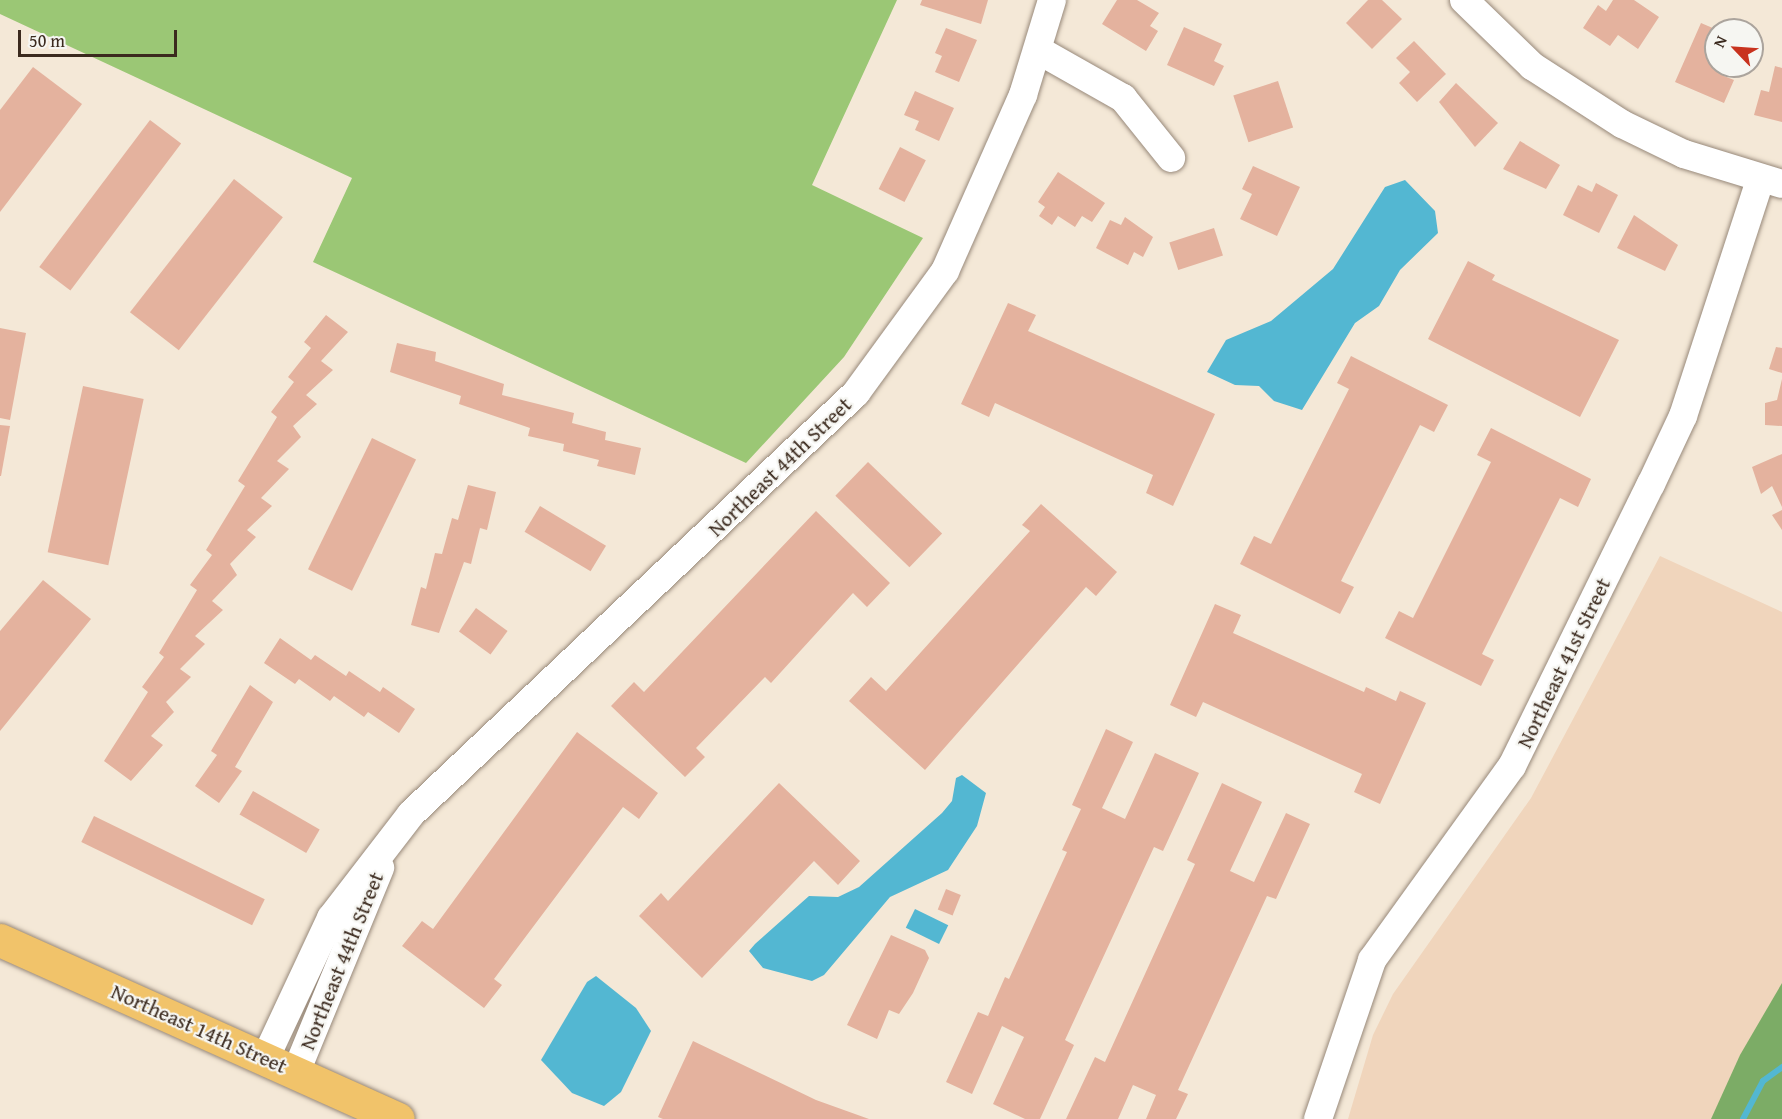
<!DOCTYPE html>
<style>
body{margin:0}
#map{position:relative;width:1782px;height:1119px;overflow:hidden;background:#f4e8d7;font-family:"Gentium Book Plus",serif}
div>[style]{position:absolute}
.built>*{inset:0;background:#f0d5bc}
.green>*{inset:0;background:#9bc775}
.forest>*{inset:0;background:#7cac66}
.water>*{inset:0;background:#53b7d2;transform-origin:0 0}
.stream>*{height:6px;margin:-3px;padding:0 3px;transform-origin:3px;border-radius:3px;background:#53b7d2}
.building>*{inset:0;background:#e4b29e;transform-origin:0 0}
.roads{filter:drop-shadow(0 0 2px #98897a) drop-shadow(0 0 2px #98897a)}
.minor>*{height:28px;margin:-14px;padding:0 14px;transform-origin:14px;border-radius:14px;background:#fff}
.major>*{height:33px;margin:-16.5px;padding:0 16.5px;transform-origin:16.5px;border-radius:16.5px;background:#f1c36a}
span{translate:-50% -50%;white-space:nowrap;text-align:center;line-height:1.15;-webkit-text-stroke:4.5px #f6f6f2;paint-order:stroke}
.street-label{font-size:21px;color:#3b2a1e}
.north{position:absolute;left:1704px;top:18px;width:60px;height:60px;box-sizing:border-box;background:#f6f6f2;border:2px solid #aba49d;border-radius:50%;rotate:295deg;font-size:16px;font-weight:700;line-height:24px;text-align:center;color:#3b2a1e}
.north::after{content:'';display:block;margin:auto;width:21px;height:27px;background:#c8321e;clip-path:polygon(50% 0,100% 100%,50% 72%,0 100%)}
.scale{position:absolute;left:18px;top:30px;width:159px;height:27px;box-sizing:border-box;border:3px solid #3b2a1e;border-top:0;padding-left:8px;font-size:18px;line-height:21px;white-space:nowrap;color:#3b2a1e;-webkit-text-stroke:4px #f6f6f2;paint-order:stroke}
</style>
<div id="map">
<div class="built">
<i style="clip-path:polygon(1660px 556px,1782px 612px,1782px 1119px,1348px 1119px,1373px 1035px,1393px 994px,1531px 798px)"></i>
</div>
<div class="green">
<i style="clip-path:polygon(0 0,897px 0,812px 185px,923px 238px,844px 357px,746px 463px,313px 262px,352px 178px,0 14px)"></i>
</div>
<div class="forest">
<i style="clip-path:polygon(1782px 983px,1782px 1119px,1711px 1119px,1740px 1055px)"></i>
</div>
<div class="water">
<i style="clip-path:polygon(1405px 180px,1435px 211px,1438px 233px,1400px 270px,1379px 306px,1355px 323px,1302px 410px,1274px 401px,1259px 386px,1235px 385px,1207px 372px,1226px 340px,1271px 321px,1333px 269px,1385px 187px)"></i>
<i style="clip-path:polygon(962px 775px,986px 793px,977px 826px,948px 870px,890px 897px,824px 975px,812px 981px,763px 968px,749px 951px,755px 944px,809px 896px,838px 897px,859px 887px,942px 813px,952px 801px,956px 778px)"></i>
<i style="left:915px;top:909px;width:37px;height:21px;rotate:26deg"></i>
<i style="clip-path:polygon(596px 976px,636px 1008px,651px 1031px,621px 1092px,604px 1106px,572px 1093px,541px 1060px,587px 982px)"></i>
</div>
<div class="stream">
<i style="left:1743px;top:1119px;width:43px;rotate:-62.2deg"></i>
<i style="left:1763px;top:1081px;width:24px;rotate:-36deg"></i>
</div>
<div class="building">
<i style="clip-path:polygon(922px 0,988px 0,981px 24px,920px 5px)"></i>
<i style="clip-path:polygon(1117px 0,1137px 0,1159px 13px,1150px 26px,1158px 31px,1146px 51px,1102px 24px)"></i>
<i style="clip-path:polygon(1368px 0,1382px 0,1402px 19px,1372px 49px,1346px 23px)"></i>
<i style="clip-path:polygon(1613px 0,1634px 0,1659px 17px,1638px 49px,1618px 35px,1610px 46px,1583px 28px,1598px 5px,1606px 11px)"></i>
<i style="clip-path:polygon(1701px 23px,1715px 29px,1716px 66px,1728px 66px,1724px 76px,1734px 80px,1724px 103px,1675px 82px)"></i>
<i style="clip-path:polygon(1184px 27px,1222px 44px,1214px 61px,1224px 66px,1214px 86px,1167px 65px)"></i>
<i style="clip-path:polygon(946px 28px,977px 40px,959px 82px,935px 72px,942px 56px,935px 53px)"></i>
<i style="clip-path:polygon(1414px 41px,1446px 74px,1417px 102px,1399px 83px,1410px 72px,1396px 58px)"></i>
<i style="clip-path:polygon(1775px 66px,1782px 68px,1782px 122px,1754px 115px,1761px 90px,1769px 92px)"></i>
<i style="clip-path:polygon(33px 67px,82px 104px,0 212px,0 110px)"></i>
<i style="left:1278px;top:81px;width:49px;height:47px;rotate:72deg"></i>
<i style="clip-path:polygon(1456px 83px,1498px 123px,1475px 147px,1439px 102px)"></i>
<i style="clip-path:polygon(915px 91px,954px 108px,939px 141px,915px 130px,919px 121px,904px 115px)"></i>
<i style="left:150px;top:120px;width:39px;height:184px;rotate:37deg"></i>
<i style="clip-path:polygon(1520px 141px,1560px 165px,1546px 189px,1503px 169px)"></i>
<i style="left:900px;top:147px;width:29px;height:47px;rotate:27deg"></i>
<i style="clip-path:polygon(1253px 166px,1300px 187px,1277px 236px,1240px 219px,1252px 194px,1242px 189px)"></i>
<i style="clip-path:polygon(1058px 172px,1105px 203px,1092px 222px,1082px 216px,1075px 227px,1058px 216px,1052px 225px,1039px 216px,1045px 207px,1038px 202px)"></i>
<i style="left:234px;top:179px;width:62px;height:169px;rotate:38deg"></i>
<i style="clip-path:polygon(1596px 183px,1618px 195px,1599px 233px,1563px 215px,1578px 185px,1592px 192px)"></i>
<i style="clip-path:polygon(1634px 215px,1678px 245px,1665px 271px,1617px 248px)"></i>
<i style="clip-path:polygon(1125px 217px,1153px 237px,1143px 257px,1134px 252px,1128px 265px,1096px 248px,1110px 220px,1121px 225px)"></i>
<i style="left:1214px;top:228px;width:29px;height:47px;rotate:72deg"></i>
<i style="clip-path:polygon(1468px 261px,1495px 275px,1492px 280px,1619px 340px,1580px 417px,1428px 339px)"></i>
<i style="clip-path:polygon(1008px 303px,1036px 315px,1028px 331px,1215px 414px,1173px 506px,1146px 493px,1153px 475px,995px 403px,989px 417px,961px 404px)"></i>
<i style="clip-path:polygon(326px 315px,348px 332px,321px 361px,333px 370px,306px 395px,317px 404px,293px 426px,301px 437px,277px 461px,289px 469px,261px 498px,272px 506px,247px 530px,256px 537px,230px 564px,237px 575px,212px 601px,223px 610px,195px 636px,205px 644px,180px 669px,191px 677px,166px 702px,174px 712px,151px 736px,163px 745px,131px 781px,104px 761px,148px 692px,142px 687px,164px 657px,159px 653px,197px 590px,190px 585px,212px 555px,206px 550px,245px 486px,238px 481px,277px 417px,271px 412px,294px 382px,288px 377px,311px 348px,304px 342px)"></i>
<i style="clip-path:polygon(0 328px,26px 333px,10px 420px,0 418px)"></i>
<i style="clip-path:polygon(397px 343px,436px 352px,435px 361px,504px 384px,502px 395px,574px 413px,572px 423px,606px 432px,605px 440px,641px 448px,635px 475px,597px 466px,599px 460px,563px 451px,564px 444px,528px 436px,530px 428px,459px 404px,461px 396px,390px 372px)"></i>
<i style="clip-path:polygon(1776px 347px,1782px 348px,1782px 373px,1769px 369px)"></i>
<i style="clip-path:polygon(1351px 356px,1448px 405px,1434px 432px,1420px 425px,1341px 581px,1354px 587px,1340px 614px,1240px 564px,1254px 536px,1271px 544px,1349px 389px,1337px 383px)"></i>
<i style="clip-path:polygon(1782px 379px,1782px 426px,1765px 425px,1765px 403px,1777px 400px)"></i>
<i style="left:83px;top:386px;width:62px;height:170px;rotate:12deg"></i>
<i style="clip-path:polygon(0 425px,10px 426px,1px 476px,0 476px)"></i>
<i style="clip-path:polygon(1491px 428px,1591px 479px,1578px 507px,1560px 498px,1482px 654px,1494px 660px,1481px 686px,1385px 638px,1399px 611px,1413px 618px,1491px 462px,1477px 455px)"></i>
<i style="left:372px;top:438px;width:49px;height:146px;rotate:26deg"></i>
<i style="clip-path:polygon(1782px 454px,1782px 507px,1772px 486px,1761px 494px,1752px 467px)"></i>
<i style="left:868px;top:462px;width:103px;height:47px;rotate:44deg"></i>
<i style="clip-path:polygon(468px 485px,496px 492px,487px 530px,480px 528px,471px 564px,464px 562px,439px 633px,411px 625px,421px 587px,426px 589px,435px 553px,442px 554px,452px 518px,458px 520px)"></i>
<i style="clip-path:polygon(1041px 504px,1117px 572px,1096px 596px,1086px 587px,925px 770px,849px 701px,871px 677px,886px 691px,1030px 531px,1022px 525px)"></i>
<i style="left:540px;top:506px;width:77px;height:30px;rotate:31deg"></i>
<i style="clip-path:polygon(1782px 510px,1782px 530px,1772px 515px)"></i>
<i style="clip-path:polygon(816px 511px,890px 583px,867px 607px,853px 593px,771px 683px,765px 677px,696px 748px,705px 757px,685px 777px,611px 706px,634px 682px,644px 692px)"></i>
<i style="clip-path:polygon(43px 580px,91px 619px,0 731px,0 631px)"></i>
<i style="clip-path:polygon(1215px 604px,1241px 615px,1233px 633px,1364px 692px,1366px 687px,1396px 701px,1400px 691px,1426px 703px,1380px 804px,1354px 792px,1362px 774px,1203px 702px,1196px 717px,1170px 705px)"></i>
<i style="left:476px;top:608px;width:39px;height:29px;rotate:36deg"></i>
<i style="clip-path:polygon(280px 638px,311px 660px,315px 655px,346px 676px,349px 671px,380px 692px,383px 687px,415px 709px,399px 733px,368px 712px,364px 717px,334px 696px,330px 701px,299px 679px,295px 684px,264px 663px)"></i>
<i style="clip-path:polygon(250px 685px,273px 702px,235px 767px,242px 771px,219px 803px,195px 786px,217px 755px,211px 751px)"></i>
<i style="clip-path:polygon(1106px 729px,1133px 742px,1102px 808px,1125px 819px,1155px 753px,1199px 773px,1163px 851px,1154px 847px,1065px 1040px,1074px 1045px,1040px 1119px,1025px 1119px,993px 1104px,1024px 1037px,1002px 1026px,972px 1094px,946px 1082px,978px 1012px,988px 1016px,1005px 977px,1009px 979px,1067px 852px,1062px 850px,1081px 809px,1072px 805px)"></i>
<i style="clip-path:polygon(577px 732px,658px 793px,639px 819px,623px 807px,494px 979px,502px 985px,484px 1008px,402px 946px,422px 921px,433px 929px)"></i>
<i style="clip-path:polygon(779px 783px,860px 861px,838px 885px,814px 861px,702px 978px,639px 916px,661px 893px,668px 901px)"></i>
<i style="clip-path:polygon(1222px 783px,1262px 802px,1230px 871px,1254px 882px,1286px 813px,1310px 824px,1276px 899px,1267px 896px,1178px 1090px,1188px 1094px,1176px 1119px,1146px 1119px,1156px 1095px,1133px 1085px,1118px 1119px,1066px 1119px,1095px 1057px,1105px 1062px,1195px 864px,1187px 860px)"></i>
<i style="left:253px;top:791px;width:77px;height:27px;rotate:30deg"></i>
<i style="left:94px;top:816px;width:190px;height:29px;rotate:26deg"></i>
<i style="left:946px;top:889px;width:16px;height:22px;rotate:22deg"></i>
<i style="clip-path:polygon(891px 935px,925px 950px,929px 958px,913px 993px,899px 1014px,889px 1010px,877px 1039px,847px 1025px)"></i>
<i style="clip-path:polygon(693px 1041px,816px 1100px,869px 1119px,663px 1119px,658px 1117px)"></i>
</div>
<div class="roads">
<div class="minor">
<i style="left:1464px;top:0;width:95px;rotate:44.1deg"></i>
<i style="left:1532px;top:66px;width:107px;rotate:32.8deg"></i>
<i style="left:1622px;top:124px;width:69px;rotate:25.8deg"></i>
<i style="left:1684px;top:154px;width:102px;rotate:17deg"></i>
<i style="left:1038px;top:50px;width:98px;rotate:29.5deg"></i>
<i style="left:1123px;top:98px;width:77px;rotate:51.3deg"></i>
<i style="left:265px;top:1059px;width:156px;rotate:-64.9deg"></i>
<i style="left:331px;top:918px;width:131px;rotate:-52.4deg"></i>
<i style="left:411px;top:814px;width:613px;rotate:-43.41deg"></i>
<i style="left:856px;top:393px;width:151px;rotate:-53.9deg"></i>
<i style="left:945px;top:271px;width:193px;rotate:-66.1deg"></i>
<i style="left:1023px;top:95px;width:99px;rotate:-73deg"></i>
<i style="left:296px;top:1072px;width:221px;rotate:-67.6deg"></i>
<i style="left:1318px;top:1119px;width:168px;rotate:-71.2deg"></i>
<i style="left:1372px;top:960px;width:239px;rotate:-54.2deg"></i>
<i style="left:1512px;top:766px;width:314px;rotate:-63.8deg"></i>
<i style="left:1651px;top:484px;width:75px;rotate:-64.8deg"></i>
<i style="left:1683px;top:416px;width:248px;rotate:-71.9deg"></i>
</div>
<div class="major">
<i style="left:0;top:940px;width:436px;rotate:24.2deg"></i>
</div>
</div>
<div class="street-label">
<span style="left:780px;top:467px;rotate:-44deg">Northeast 44th Street</span>
<span style="left:1564px;top:663px;rotate:-64deg">Northeast 41st Street</span>
<span style="left:342px;top:961px;rotate:-68deg">Northeast 44th Street</span>
<span style="left:199px;top:1029px;rotate:24deg">Northeast 14th Street</span>
</div>
<div class="north">N</div>
<div class="scale">50 m</div>
</div>
